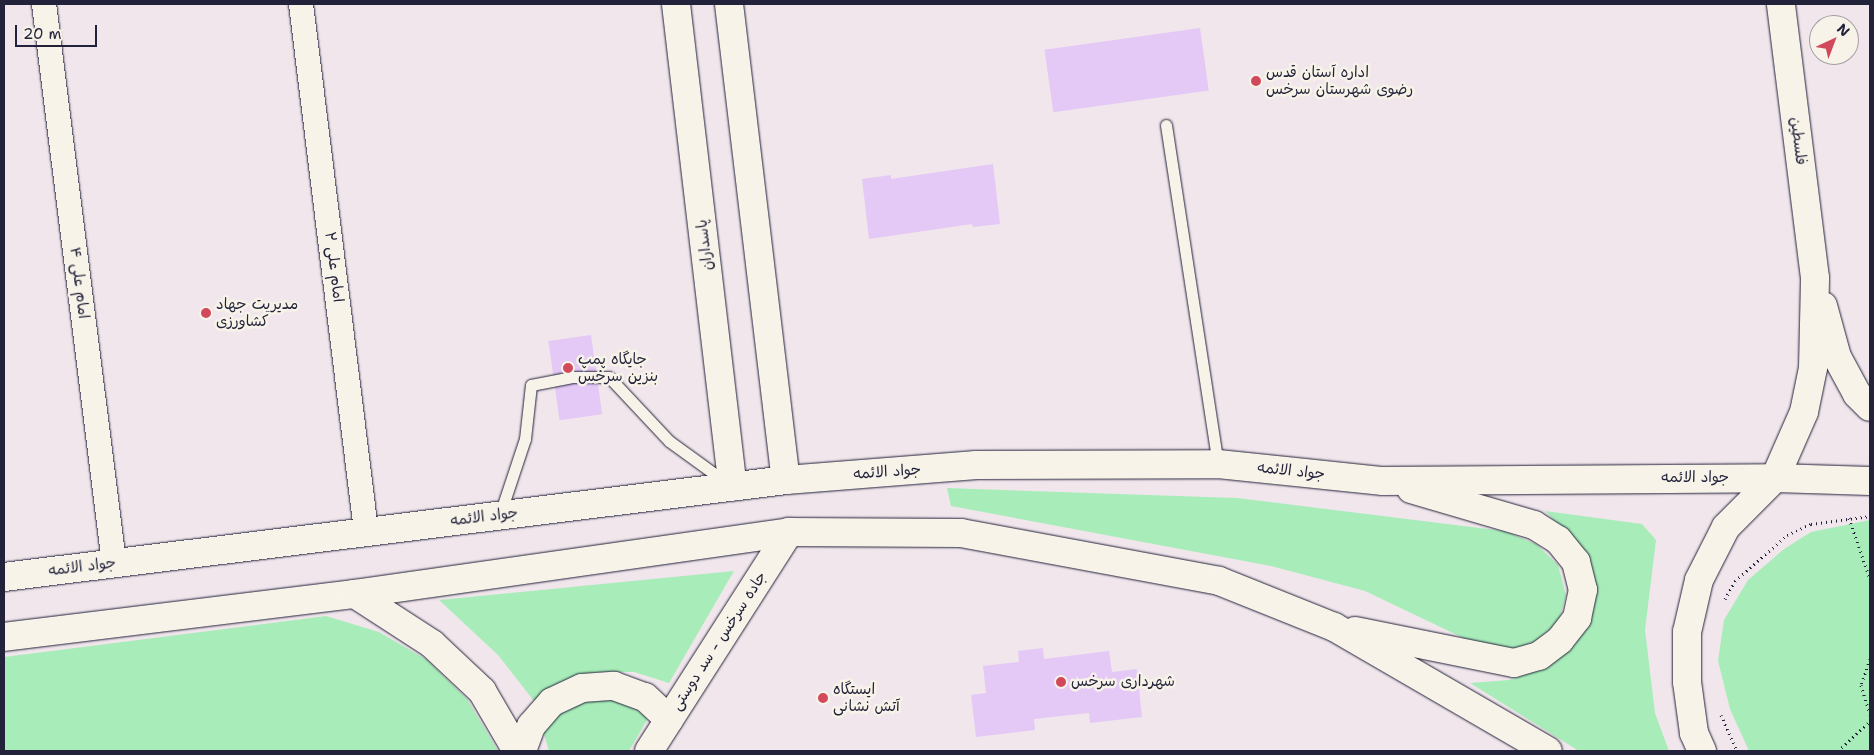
<!DOCTYPE html>
<meta charset="utf-8">
<style>
body{margin:0}
#map{position:relative;width:1874px;height:755px;overflow:hidden;background:#f1e6ec;font-family:"Shantell Sans","Playpen Sans Arabic",sans-serif}
div>[style]{position:absolute}
.green>*{inset:0;background:#a8edb9}
.building>*{inset:0;background:#e4c8f6;transform-origin:0 0}
.path>*{height:3px;margin-top:-1.5px;transform-origin:0;background:repeating-linear-gradient(90deg,#22223b 0 1px,transparent 0 5px)}
.roads{filter:drop-shadow(0 0 1px #22223b) drop-shadow(0 0 1px #22223b)}
.lane>*{height:11px;margin:-5.5px;padding:0 5.5px;transform-origin:5.5px;border-radius:5.5px;background:#f7f3e8}
.street>*{height:24px;margin:-12px;padding:0 12px;transform-origin:12px;border-radius:12px;background:#f7f3e8}
.secondary>*{height:28px;margin:-14px;padding:0 14px;transform-origin:14px;border-radius:14px;background:#f7f3e8}
.dots>*{width:14px;height:14px;translate:-50% -50%;box-sizing:border-box;border:2px solid #f7f3e8;border-radius:50%}
span{translate:-50% -50%;white-space:nowrap;text-align:center;line-height:1.15;-webkit-text-stroke:5px #f7f3e8;paint-order:stroke}
.poi-label{font-size:15px;color:#22223b}
.left{translate:0 -50%;text-align:left}
.street-label{font-size:15px;color:#22223b}
.frame{position:absolute;inset:0;border:5px solid #22223b;pointer-events:none}
.north{position:absolute;left:1809px;top:15px;width:50px;height:50px;box-sizing:border-box;background:#f7f3e8;border:1px solid #a29fa3;border-radius:50%;rotate:43deg;font-size:14px;font-weight:700;line-height:20px;text-align:center;color:#22223b}
.north::after{content:'';display:block;margin:auto;width:18px;height:22px;background:#d1495b;clip-path:polygon(50% 0,100% 100%,50% 72%,0 100%)}
.scale{position:absolute;left:15px;top:25px;width:82px;height:22px;box-sizing:border-box;border:2px solid #22223b;border-top:0;padding-left:6px;font-size:15px;line-height:18px;white-space:nowrap;color:#22223b;-webkit-text-stroke:4px #f7f3e8;paint-order:stroke}
</style>
<div id="map">
<div class="green">
<i style="clip-path:polygon(947px 488px,1237px 498px,1504px 531px,1536px 544px,1558px 565px,1566px 595px,1559px 621px,1536px 641px,1510px 651px,1478px 645px,1365px 591px,1271px 566px,951px 506px)"></i>
<i style="clip-path:polygon(1545px 511px,1642px 524px,1656px 540px,1645px 630px,1655px 713px,1669px 751px,1579px 751px,1470px 683px,1509px 680px,1544px 668px,1569px 651px,1591px 620px,1596px 589px,1588px 554px)"></i>
<i style="clip-path:polygon(1870px 520px,1870px 751px,1749px 751px,1730px 709px,1718px 661px,1724px 620px,1748px 580px,1784px 549px,1811px 532px)"></i>
<i style="clip-path:polygon(734px 571px,669px 683px,634px 672px,597px 672px,563px 682px,534px 701px,498px 655px,439px 600px)"></i>
<i style="clip-path:polygon(326px 616px,379px 632px,427px 660px,467px 699px,498px 751px,4px 751px,4px 657px)"></i>
<i style="clip-path:polygon(596px 697px,625px 702px,648px 718px,629px 751px,549px 751px,543px 731px,565px 707px)"></i>
</div>
<div class="building">
<i style="left:1200px;top:28px;width:63px;height:157px;rotate:82deg"></i>
<i style="clip-path:polygon(993px 164px,1000px 224px,973px 227px,972px 224px,869px 239px,862px 179px,891px 175px,891px 179px)"></i>
<i style="left:591px;top:335px;width:80px;height:43px;rotate:82deg"></i>
<i style="clip-path:polygon(1043px 648px,1044px 659px,1109px 651px,1112px 672px,1137px 669px,1142px 717px,1090px 723px,1089px 713px,1034px 719px,1035px 730px,976px 737px,971px 695px,986px 693px,983px 666px,1019px 662px,1018px 651px)"></i>
</div>
<div class="path">
<i style="left:1849px;top:518px;width:65px;rotate:71deg"></i>
<i style="left:1725px;top:599px;width:21px;rotate:-61deg"></i>
<i style="left:1735px;top:581px;width:69px;rotate:-41.5deg"></i>
<i style="left:1787px;top:535px;width:26px;rotate:-25deg"></i>
<i style="left:1811px;top:524px;width:60px;rotate:-7.7deg"></i>
<i style="left:1870px;top:659px;width:28px;rotate:109deg"></i>
<i style="left:1861px;top:685px;width:31px;rotate:73deg"></i>
<i style="left:1721px;top:715px;width:39px;rotate:66deg"></i>
<i style="left:1838px;top:751px;width:44px;rotate:-43.2deg"></i>
</div>
<div class="roads">
<div class="lane">
<i style="left:1166px;top:125px;width:343px;rotate:81.3deg"></i>
<i style="left:500px;top:514px;width:79px;rotate:-71.6deg"></i>
<i style="left:525px;top:439px;width:54px;rotate:-83.7deg"></i>
<i style="left:531px;top:385px;width:42px;rotate:-11deg"></i>
<i style="left:572px;top:377px;width:37px"></i>
<i style="left:609px;top:377px;width:88px;rotate:46.8deg"></i>
<i style="left:669px;top:441px;width:72px;rotate:35.9deg"></i>
</div>
<div class="street">
<i style="left:44px;top:4px;width:563px;rotate:82.86deg"></i>
<i style="left:301px;top:4px;width:530px;rotate:82.96deg"></i>
</div>
<div class="secondary">
<i style="left:676px;top:4px;width:486px;rotate:83.3deg"></i>
<i style="left:729px;top:4px;width:479px;rotate:83.2deg"></i>
<i style="left:1823px;top:306px;width:53px;rotate:74.6deg"></i>
<i style="left:1837px;top:357px;width:42px;rotate:61.6deg"></i>
<i style="left:1857px;top:394px;width:18px;rotate:45deg"></i>
<i style="left:4px;top:577px;width:788px;rotate:-7.07deg"></i>
<i style="left:786px;top:480px;width:191px;rotate:-4.5deg"></i>
<i style="left:976px;top:465px;width:242px;rotate:-0.2deg"></i>
<i style="left:1218px;top:464px;width:166px;rotate:5.9deg"></i>
<i style="left:1383px;top:481px;width:392px;rotate:-0.4deg"></i>
<i style="left:1775px;top:478px;width:72px;rotate:-66.3deg"></i>
<i style="left:1804px;top:412px;width:45px;rotate:-78.4deg"></i>
<i style="left:1813px;top:368px;width:90px;rotate:-88.7deg"></i>
<i style="left:1815px;top:278px;width:276px;rotate:-97.1deg"></i>
<i style="left:355px;top:594px;width:92px;rotate:33deg"></i>
<i style="left:432px;top:644px;width:69px;rotate:43.2deg"></i>
<i style="left:482px;top:691px;width:69px;rotate:59.7deg"></i>
<i style="left:1355px;top:631px;width:162px;rotate:11.4deg"></i>
<i style="left:1514px;top:663px;width:26px;rotate:-16deg"></i>
<i style="left:1539px;top:656px;width:26px;rotate:-37deg"></i>
<i style="left:1560px;top:640px;width:28px;rotate:-52deg"></i>
<i style="left:1577px;top:618px;width:29px;rotate:-78deg"></i>
<i style="left:1583px;top:590px;width:29px;rotate:-104deg"></i>
<i style="left:1576px;top:562px;width:28px;rotate:-129deg"></i>
<i style="left:1558px;top:540px;width:28px;rotate:-148deg"></i>
<i style="left:1534px;top:525px;width:128px;rotate:-163.7deg"></i>
<i style="left:4px;top:637px;width:354px;rotate:-7deg"></i>
<i style="left:355px;top:594px;width:438px;rotate:-8.1deg"></i>
<i style="left:789px;top:532px;width:172px;rotate:0.3deg"></i>
<i style="left:961px;top:533px;width:262px;rotate:10.5deg"></i>
<i style="left:1219px;top:581px;width:124px;rotate:21.8deg"></i>
<i style="left:1334px;top:627px;width:247px;rotate:30.1deg"></i>
<i style="left:522px;top:751px;width:27px;rotate:-70deg"></i>
<i style="left:531px;top:726px;width:32px;rotate:-49deg"></i>
<i style="left:552px;top:702px;width:33px;rotate:-25deg"></i>
<i style="left:582px;top:688px;width:32px;rotate:-4deg"></i>
<i style="left:614px;top:686px;width:33px;rotate:20deg"></i>
<i style="left:645px;top:697px;width:33px;rotate:43deg"></i>
<i style="left:649px;top:751px;width:260px;rotate:-57.4deg"></i>
<i style="left:1702px;top:751px;width:20px;rotate:-114deg"></i>
<i style="left:1694px;top:733px;width:51px;rotate:-97.8deg"></i>
<i style="left:1687px;top:682px;width:50px;rotate:-90deg"></i>
<i style="left:1687px;top:632px;width:53px;rotate:-77deg"></i>
<i style="left:1699px;top:580px;width:59px;rotate:-63deg"></i>
<i style="left:1726px;top:527px;width:69px;rotate:-45deg"></i>
<i style="left:1775px;top:478px;width:95px;rotate:1.8deg"></i>
</div>
</div>
<div class="dots">
<i style="left:1256px;top:81px;background:#d1495b"></i>
<i style="left:206px;top:313px;background:#d1495b"></i>
<i style="left:568px;top:368px;background:#d1495b"></i>
<i style="left:1061px;top:682px;background:#d1495b"></i>
<i style="left:823px;top:698px;background:#d1495b"></i>
</div>
<div class="poi-label">
<span class="left" style="left:1266px;top:81px">اداره آستان قدس<br>رضوی شهرستان سرخس</span>
<span class="left" style="left:216px;top:313px">مدیریت جهاد<br>کشاورزی</span>
<span class="left" style="left:578px;top:368px">جایگاه پمپ<br>بنزین سرخس</span>
<span class="left" style="left:1071px;top:682px">شهرداری سرخس</span>
<span class="left" style="left:833px;top:698px">ایستگاه<br>آتش نشانی</span>
</div>
<div class="street-label">
<span style="left:1798px;top:141px;rotate:83deg">فلسطین</span>
<span style="left:705px;top:245px;rotate:-97deg">پاسداران</span>
<span style="left:334px;top:267px;rotate:83deg">امام علی ۲</span>
<span style="left:79px;top:283px;rotate:83deg">امام علی ۴</span>
<span style="left:1291px;top:471px;rotate:6deg">جواد الائمه</span>
<span style="left:887px;top:472px;rotate:-4deg">جواد الائمه</span>
<span style="left:1695px;top:478px">جواد الائمه</span>
<span style="left:484px;top:517px;rotate:-7deg">جواد الائمه</span>
<span style="left:82px;top:567px;rotate:-7deg">جواد الائمه</span>
<span style="left:719px;top:641px;rotate:-57deg">جاده سرخس - سد دوستی</span>
</div>
<div class="frame"></div>
<div class="north">N</div>
<div class="scale">20 m</div>
</div>
